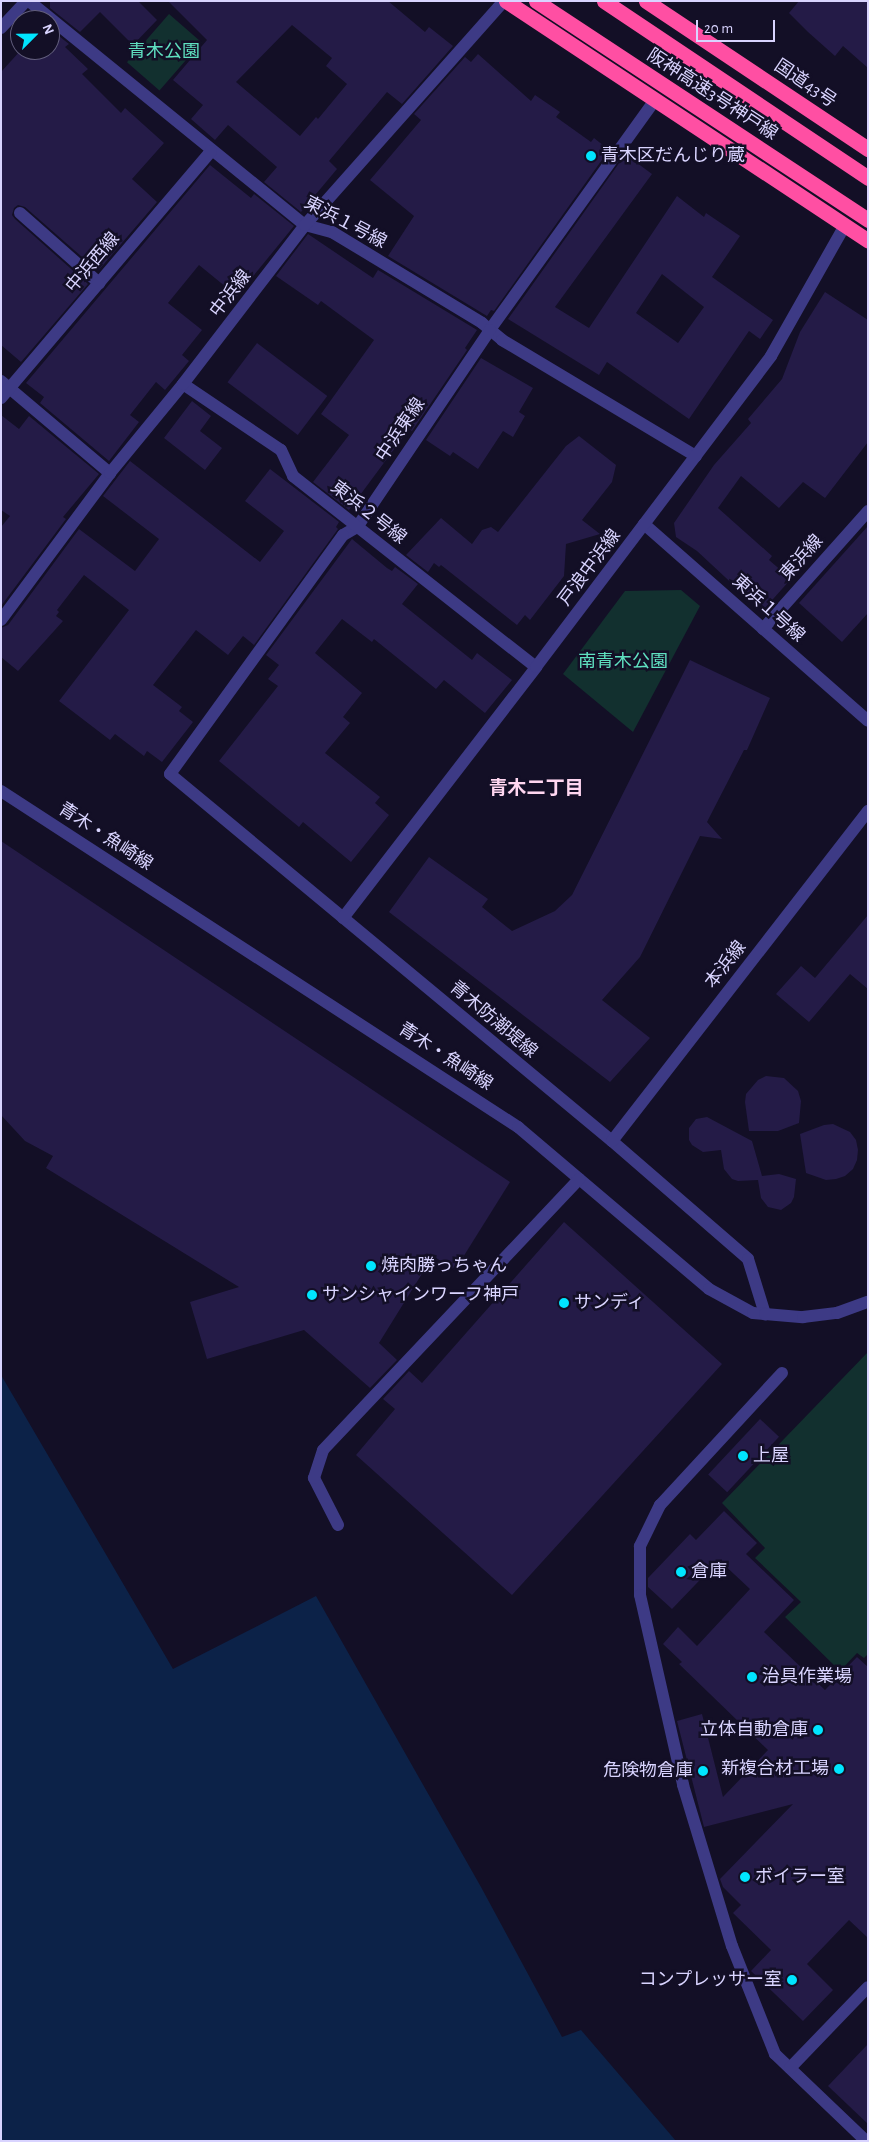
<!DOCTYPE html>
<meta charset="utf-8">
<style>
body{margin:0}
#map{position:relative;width:869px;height:2142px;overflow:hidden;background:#130f26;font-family:"Alegreya Sans","Noto Sans JP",sans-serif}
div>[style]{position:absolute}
.green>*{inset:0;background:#12302f;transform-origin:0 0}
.water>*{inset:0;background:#0c2248}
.building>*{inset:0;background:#241b47;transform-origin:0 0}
.minor>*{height:12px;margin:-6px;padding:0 6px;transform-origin:6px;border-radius:6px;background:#3d3a85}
.highway>*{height:15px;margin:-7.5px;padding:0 7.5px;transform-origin:7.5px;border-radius:7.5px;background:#ff4fa3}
.dots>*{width:14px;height:14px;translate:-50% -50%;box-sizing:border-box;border:2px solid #130f26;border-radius:50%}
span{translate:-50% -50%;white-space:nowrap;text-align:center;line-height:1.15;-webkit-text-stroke:5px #130f26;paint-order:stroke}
.park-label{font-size:18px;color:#5fe0c0}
.street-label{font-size:18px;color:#d9d4ff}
.poi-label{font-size:18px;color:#d9d4ff}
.left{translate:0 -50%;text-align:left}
.right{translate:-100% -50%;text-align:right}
.neighbourhood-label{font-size:19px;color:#ffd6f0;font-weight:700}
.frame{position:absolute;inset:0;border:2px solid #d9d4ff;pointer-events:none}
.north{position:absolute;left:10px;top:10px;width:50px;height:50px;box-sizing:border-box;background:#130f26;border:1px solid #625e7d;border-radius:50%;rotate:67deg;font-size:14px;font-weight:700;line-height:20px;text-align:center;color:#d9d4ff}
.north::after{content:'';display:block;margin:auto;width:18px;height:22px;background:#00e5ff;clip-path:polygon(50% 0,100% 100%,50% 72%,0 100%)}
.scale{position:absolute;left:696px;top:20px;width:79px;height:22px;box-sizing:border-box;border:2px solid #d9d4ff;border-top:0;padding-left:6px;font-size:15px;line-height:18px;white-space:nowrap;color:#d9d4ff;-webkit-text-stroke:4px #130f26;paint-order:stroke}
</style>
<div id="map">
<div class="green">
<i style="left:169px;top:14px;width:43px;height:64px;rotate:41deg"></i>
<i style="clip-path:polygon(681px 590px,700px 606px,633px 732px,563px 674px,625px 591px)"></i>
<i style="clip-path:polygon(868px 1352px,868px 1654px,864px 1658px,857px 1653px,840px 1671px,785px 1617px,801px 1602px,755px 1558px,765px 1548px,722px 1503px)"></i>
</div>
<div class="water">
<i style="clip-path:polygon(1px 1375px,173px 1669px,316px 1596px,481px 1887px,562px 2037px,581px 2030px,676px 2141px,1px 2141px)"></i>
</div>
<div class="building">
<i style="clip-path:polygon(50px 1px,138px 1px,157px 20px,133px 45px,100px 12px,80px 32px,50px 8px)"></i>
<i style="clip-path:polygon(evenodd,168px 1px,388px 1px,425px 32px,429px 27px,453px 46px,402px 104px,387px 92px,329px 161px,337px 169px,301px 212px,264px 182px,277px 167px,228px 125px,215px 140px,191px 119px,203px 105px,173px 80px,207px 40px,168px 1px,292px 25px,332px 58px,326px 66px,347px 84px,318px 119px,316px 117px,300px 136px,236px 82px,292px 25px)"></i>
<i style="clip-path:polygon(799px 1px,868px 1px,868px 68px,843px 46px,835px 56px,808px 32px,789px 13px)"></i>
<i style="clip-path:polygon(50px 29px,69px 44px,65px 47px,88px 69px,82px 74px,121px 113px,125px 108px,164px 143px,132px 179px,157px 202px,98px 271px,25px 207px,18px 205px,14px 208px,12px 215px,15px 219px,88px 284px,21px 362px,1px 345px,1px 72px,21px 50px,50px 50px)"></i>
<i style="clip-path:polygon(478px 54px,531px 101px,535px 95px,560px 112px,556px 117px,591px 142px,594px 138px,609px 150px,494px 311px,491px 310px,487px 316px,388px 256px,414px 216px,370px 180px,421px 120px,414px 114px,465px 57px,471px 62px)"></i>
<i style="clip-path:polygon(evenodd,629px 157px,652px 174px,555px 307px,589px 328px,677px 196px,704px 217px,706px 213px,740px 236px,712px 277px,773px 320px,760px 339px,749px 331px,689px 419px,607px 362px,599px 375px,508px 319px,622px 159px,626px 162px,629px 157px,662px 274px,704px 307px,678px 343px,636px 313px,662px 274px)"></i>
<i style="clip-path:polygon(210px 165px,251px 198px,254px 194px,294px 226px,237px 296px,199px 265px,168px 303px,202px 330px,182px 355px,189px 361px,165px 390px,156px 382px,130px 415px,139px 422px,109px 461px,40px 403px,44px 397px,26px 383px)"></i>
<i style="clip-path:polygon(308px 234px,373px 278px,378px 270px,477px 330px,465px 348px,467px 350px,412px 431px,409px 429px,349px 510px,313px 482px,349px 435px,321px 414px,374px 340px,321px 301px,318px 305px,276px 276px)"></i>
<i style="clip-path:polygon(825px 292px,868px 320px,868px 442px,825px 498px,803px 482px,779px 508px,741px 476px,718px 508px,772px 556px,769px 560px,791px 579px,765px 608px,743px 589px,740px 591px,697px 551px,676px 537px,674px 523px,714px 465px,751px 423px,748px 419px,782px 379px,800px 332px)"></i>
<i style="left:257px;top:343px;width:88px;height:49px;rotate:37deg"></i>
<i style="clip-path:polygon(481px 358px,533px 388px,519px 412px,525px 416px,513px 437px,503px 431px,478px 469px,453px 452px,450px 456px,426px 440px)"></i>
<i style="clip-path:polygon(192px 401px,211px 416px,200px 431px,222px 448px,205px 470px,164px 438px)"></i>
<i style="clip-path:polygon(1px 415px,19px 429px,29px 416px,99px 474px,63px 517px,66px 519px,1px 606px,1px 527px,10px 516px,1px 510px)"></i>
<i style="clip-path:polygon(579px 436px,616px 465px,612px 482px,582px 520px,600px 534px,566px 544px,564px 576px,530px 620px,525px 615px,517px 625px,441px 565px,439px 567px,434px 563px,428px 572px,406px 555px,441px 518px,472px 544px,482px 530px,491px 527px,498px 532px,566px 446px)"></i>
<i style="clip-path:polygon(130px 461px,260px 562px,284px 531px,245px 501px,270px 469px,339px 522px,336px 527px,338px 529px,254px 645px,243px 636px,228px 655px,196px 630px,153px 685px,182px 707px,179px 711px,193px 722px,162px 762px,147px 751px,144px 756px,115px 734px,110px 740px,59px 701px,129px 610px,84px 575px,57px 610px,59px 612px,56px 616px,63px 621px,18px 671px,1px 657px,1px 628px,8px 625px,79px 529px,135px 571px,159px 539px,103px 496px)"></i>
<i style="clip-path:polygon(868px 526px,868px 613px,842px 642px,799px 603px)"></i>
<i style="clip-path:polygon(352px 539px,387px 568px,392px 571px,395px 567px,418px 584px,402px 604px,472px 660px,477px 653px,512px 680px,485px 713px,444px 680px,436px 689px,374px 639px,372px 642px,342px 619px,315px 653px,362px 693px,343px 717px,350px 723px,325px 753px,380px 797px,375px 803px,389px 815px,351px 862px,303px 822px,299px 827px,219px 761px,278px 686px,268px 679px,279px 665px,266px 655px)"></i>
<i style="clip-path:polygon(690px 660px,770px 698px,747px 750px,744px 750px,707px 822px,722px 839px,700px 836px,640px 957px,602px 1000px,650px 1038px,610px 1082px,389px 912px,429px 857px,488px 899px,482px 907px,512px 931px,555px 911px,572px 895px)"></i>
<i style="clip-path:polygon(1px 841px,510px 1182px,455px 1270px,433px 1256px,379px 1343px,397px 1360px,370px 1388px,304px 1330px,207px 1359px,190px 1302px,239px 1287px,46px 1168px,53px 1156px,25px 1141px,1px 1115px)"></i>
<i style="clip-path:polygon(868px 915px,868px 989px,850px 974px,809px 1022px,776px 994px,801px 966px,815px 978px)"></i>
<i style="clip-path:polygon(766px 1076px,784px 1078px,798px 1091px,801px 1101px,799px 1123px,778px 1131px,749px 1131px,745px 1102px,746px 1094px,758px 1080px)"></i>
<i style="clip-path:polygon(707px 1117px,752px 1141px,762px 1176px,779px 1174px,796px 1179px,794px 1197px,791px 1203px,781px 1210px,768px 1207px,761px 1198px,758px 1180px,738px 1181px,732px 1179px,724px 1169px,721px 1150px,703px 1152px,692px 1145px,689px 1140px,689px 1128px,696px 1119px)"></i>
<i style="clip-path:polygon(833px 1124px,850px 1132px,856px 1140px,858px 1150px,857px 1160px,853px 1169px,845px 1176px,836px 1179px,826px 1180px,806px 1173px,800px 1134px,824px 1125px)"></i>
<i style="clip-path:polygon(564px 1222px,722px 1364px,512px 1595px,356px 1455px,395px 1409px,383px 1399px,409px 1371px,422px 1383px)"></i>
<i style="left:760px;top:1419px;width:26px;height:76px;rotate:43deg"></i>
<i style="clip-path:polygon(724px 1511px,757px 1543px,746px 1554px,794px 1600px,764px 1632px,825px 1690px,857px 1657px,868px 1667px,868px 1938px,849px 1920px,807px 1964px,833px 1990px,803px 2021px,751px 1971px,771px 1950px,733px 1913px,741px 1905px,723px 1887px,720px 1879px,793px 1804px,704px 1827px,677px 1721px,702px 1714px,723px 1797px,768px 1750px,679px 1664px,682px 1662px,663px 1644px,678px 1627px,697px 1646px,750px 1589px,719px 1560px,672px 1609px,648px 1587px,648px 1578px,690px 1534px,696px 1540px)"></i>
<i style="clip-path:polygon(868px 2044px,868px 2124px,828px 2086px)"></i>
</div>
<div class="minor">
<i style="left:29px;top:1px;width:355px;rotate:39.1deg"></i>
<i style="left:305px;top:225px;width:28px;rotate:15deg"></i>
<i style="left:332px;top:232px;width:175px;rotate:31.2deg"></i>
<i style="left:482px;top:323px;width:26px;rotate:40deg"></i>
<i style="left:502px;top:340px;width:226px;rotate:30.9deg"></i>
<i style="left:1px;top:28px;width:37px;rotate:-47deg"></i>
<i style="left:655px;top:100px;width:283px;rotate:125.7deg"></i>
<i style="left:490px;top:330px;width:238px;rotate:124deg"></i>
<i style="left:357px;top:527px;width:16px;rotate:150deg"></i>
<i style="left:343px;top:535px;width:295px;rotate:125.9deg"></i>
<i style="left:170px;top:774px;width:575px;rotate:39.7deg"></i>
<i style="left:612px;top:1141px;width:180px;rotate:40.9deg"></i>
<i style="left:748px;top:1259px;width:58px;rotate:72.8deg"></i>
<i style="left:20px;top:213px;width:106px;rotate:41.5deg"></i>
<i style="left:1px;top:381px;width:143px;rotate:40.2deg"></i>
<i style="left:183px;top:384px;width:118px;rotate:34deg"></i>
<i style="left:281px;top:450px;width:29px;rotate:65deg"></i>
<i style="left:293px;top:476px;width:309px;rotate:38.2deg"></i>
<i style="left:1px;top:398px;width:324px;rotate:-49.6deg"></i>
<i style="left:644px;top:524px;width:298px;rotate:41.3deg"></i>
<i style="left:1px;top:620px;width:183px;rotate:-53.4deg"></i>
<i style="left:110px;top:473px;width:115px;rotate:-50.6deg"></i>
<i style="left:183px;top:384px;width:200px;rotate:-52.5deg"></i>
<i style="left:305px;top:225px;width:300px;rotate:-48.4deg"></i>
<i style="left:763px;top:629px;width:158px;rotate:-48.3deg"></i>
<i style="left:1px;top:791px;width:617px;rotate:33.02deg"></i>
<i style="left:518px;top:1127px;width:250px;rotate:40.3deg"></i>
<i style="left:709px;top:1289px;width:50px;rotate:28.6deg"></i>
<i style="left:753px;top:1313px;width:12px;rotate:5deg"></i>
<i style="left:765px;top:1314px;width:38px;rotate:5deg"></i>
<i style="left:803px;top:1317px;width:34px;rotate:-7deg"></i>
<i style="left:837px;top:1313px;width:33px;rotate:-20deg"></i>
<i style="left:343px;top:918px;width:317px;rotate:-52.4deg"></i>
<i style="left:536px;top:667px;width:390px;rotate:-52.9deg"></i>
<i style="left:771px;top:356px;width:150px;rotate:-60.5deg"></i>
<i style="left:612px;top:1141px;width:418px;rotate:-52.2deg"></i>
<i style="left:782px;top:1373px;width:180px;rotate:132.7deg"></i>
<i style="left:660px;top:1505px;width:46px;rotate:116deg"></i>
<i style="left:640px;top:1546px;width:49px;rotate:90deg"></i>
<i style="left:640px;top:1595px;width:195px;rotate:77.2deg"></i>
<i style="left:683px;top:1785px;width:168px;rotate:73.1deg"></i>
<i style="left:732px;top:1946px;width:116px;rotate:68.3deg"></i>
<i style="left:775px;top:2054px;width:126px;rotate:43.7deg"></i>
<i style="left:338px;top:1525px;width:53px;rotate:-117.1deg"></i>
<i style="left:314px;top:1478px;width:29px;rotate:-72deg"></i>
<i style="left:323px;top:1450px;width:373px;rotate:-46.6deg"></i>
<i style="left:790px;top:2068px;width:112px;rotate:-46.1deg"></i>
</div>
<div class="highway">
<i style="left:506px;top:1px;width:434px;rotate:33.5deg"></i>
<i style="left:536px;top:1px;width:398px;rotate:33.4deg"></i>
<i style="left:604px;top:1px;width:318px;rotate:33.8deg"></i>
<i style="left:646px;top:1px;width:267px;rotate:33.7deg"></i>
</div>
<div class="dots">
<i style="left:591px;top:156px;background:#00e5ff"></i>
<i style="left:371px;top:1266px;background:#00e5ff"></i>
<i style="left:312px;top:1295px;background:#00e5ff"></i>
<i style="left:564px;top:1303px;background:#00e5ff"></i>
<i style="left:743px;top:1456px;background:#00e5ff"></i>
<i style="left:681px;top:1572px;background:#00e5ff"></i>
<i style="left:752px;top:1677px;background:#00e5ff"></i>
<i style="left:818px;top:1730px;background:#00e5ff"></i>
<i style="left:839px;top:1769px;background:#00e5ff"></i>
<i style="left:703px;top:1771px;background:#00e5ff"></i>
<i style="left:745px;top:1877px;background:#00e5ff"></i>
<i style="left:792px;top:1980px;background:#00e5ff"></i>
</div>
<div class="park-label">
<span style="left:164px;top:52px">青木公園</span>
<span style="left:623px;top:662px">南青木公園</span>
</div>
<div class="street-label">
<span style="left:805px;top:84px;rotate:34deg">国道43号</span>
<span style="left:712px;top:95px;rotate:33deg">阪神高速3号神戸線</span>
<span style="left:345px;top:223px;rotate:28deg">東浜１号線</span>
<span style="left:93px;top:263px;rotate:-50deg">中浜西線</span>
<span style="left:231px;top:294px;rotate:-52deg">中浜線</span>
<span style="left:401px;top:430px;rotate:-56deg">中浜東線</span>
<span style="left:368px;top:513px;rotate:38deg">東浜２号線</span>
<span style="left:802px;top:558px;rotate:-48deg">東浜線</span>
<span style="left:590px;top:568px;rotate:-53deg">戸浪中浜線</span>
<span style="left:768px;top:609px;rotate:42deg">東浜１号線</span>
<span style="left:105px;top:837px;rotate:33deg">青木・魚崎線</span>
<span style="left:726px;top:965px;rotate:-52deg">本浜線</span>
<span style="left:493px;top:1020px;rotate:40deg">青木防潮堤線</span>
<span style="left:445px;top:1057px;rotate:33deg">青木・魚崎線</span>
</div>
<div class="poi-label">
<span class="left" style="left:601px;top:156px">青木区だんじり蔵</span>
<span class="left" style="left:381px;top:1266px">焼肉勝っちゃん</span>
<span class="left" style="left:322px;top:1295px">サンシャインワーフ神戸</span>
<span class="left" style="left:574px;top:1303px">サンディ</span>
<span class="left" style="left:753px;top:1456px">上屋</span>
<span class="left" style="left:691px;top:1572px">倉庫</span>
<span class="left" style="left:762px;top:1677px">治具作業場</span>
<span class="right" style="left:808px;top:1730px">立体自動倉庫</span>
<span class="right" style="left:829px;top:1769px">新複合材工場</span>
<span class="right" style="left:693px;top:1771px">危険物倉庫</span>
<span class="left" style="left:755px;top:1877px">ボイラー室</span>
<span class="right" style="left:782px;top:1980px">コンプレッサー室</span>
</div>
<div class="neighbourhood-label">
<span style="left:536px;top:789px">青木二丁目</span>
</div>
<div class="frame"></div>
<div class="north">N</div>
<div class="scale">20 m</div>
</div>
